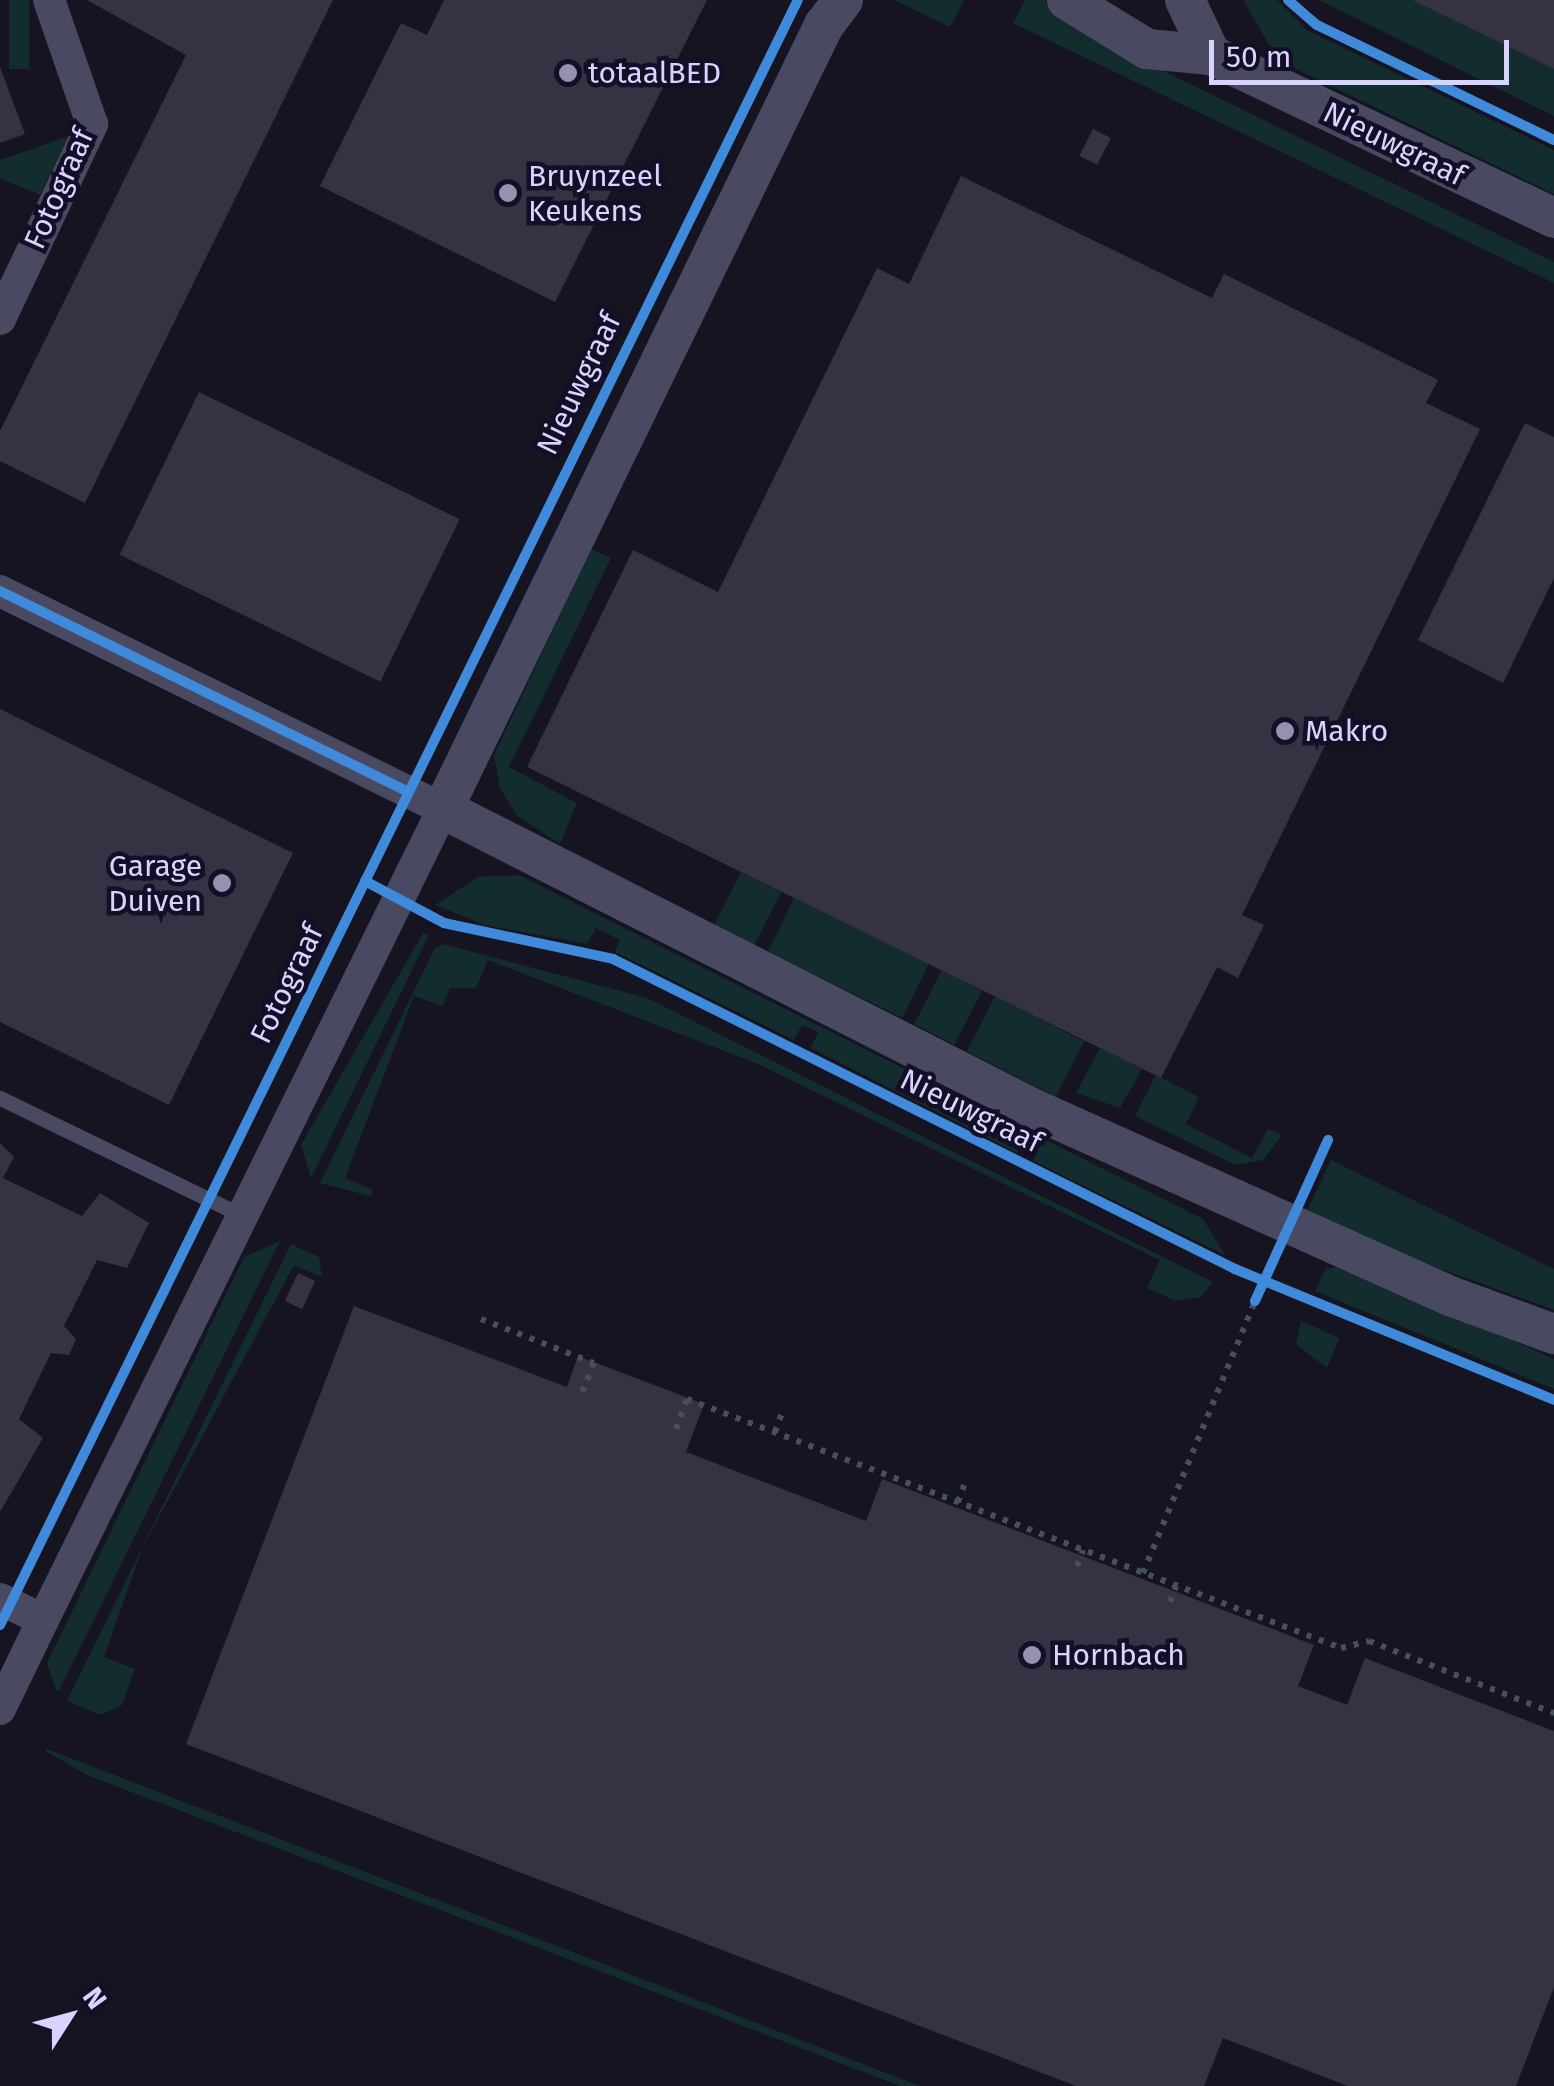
<!DOCTYPE html>
<style>
body{margin:0}
#map{position:relative;width:1554px;height:2086px;overflow:hidden;background:#161421;font-family:"Fira Sans",sans-serif}
div>[style]{position:absolute}
.green>*{inset:0;background:#132c2d;transform-origin:0 0}
.building>*{inset:0;background:#343243;transform-origin:0 0}
.path>*{height:6px;margin-top:-3px;transform-origin:0;background:repeating-linear-gradient(90deg,#44505f 0 5px,transparent 0 13px)}
.service>*{height:15px;margin:-7.5px;padding:0 7.5px;transform-origin:7.5px;border-radius:7.5px;background:#4a4962}
.minor>*{height:32px;margin:-16px;padding:0 16px;transform-origin:16px;border-radius:16px;background:#4a4962}
.tertiary>*{height:40px;margin:-20px;padding:0 20px;transform-origin:20px;border-radius:20px;background:#4a4962}
.cycleway>*{height:10px;margin:-5px;padding:0 5px;transform-origin:5px;border-radius:5px;background:#408adc}
.dots>*{width:28px;height:28px;translate:-50% -50%;box-sizing:border-box;border:5px solid #130f26;border-radius:50%}
span{translate:-50% -50%;white-space:nowrap;text-align:center;line-height:1.15;-webkit-text-stroke:9px #130f26;paint-order:stroke}
.poi-label{font-size:30px;color:#d9d4ff}
.left{translate:0 -50%;text-align:left}
.right{translate:-100% -50%;text-align:right}
.street-label{font-size:30px;color:#d9d4ff}
.north{position:absolute;left:20px;top:1966px;width:100px;height:100px;-webkit-text-stroke:8px #130f26;paint-order:stroke;rotate:54deg;font-size:28px;font-weight:700;line-height:40px;text-align:center;color:#d9d4ff}
.north::after{content:'';display:block;margin:auto;width:35px;height:45px;background:#d9d4ff;clip-path:polygon(50% 0,100% 100%,50% 72%,0 100%)}
.scale{position:absolute;left:1209px;top:40px;width:300px;height:45px;box-sizing:border-box;border:5px solid #d9d4ff;border-top:0;padding-left:12px;font-size:30px;line-height:35px;white-space:nowrap;color:#d9d4ff;-webkit-text-stroke:8px #130f26;paint-order:stroke}
</style>
<div id="map">
<div class="green">
<i style="left:9px;top:0;width:20px;height:69px"></i>
<i style="clip-path:polygon(894px 0,964px 0,950px 27px)"></i>
<i style="clip-path:polygon(1025px 0,1045px 0,1100px 40px,1554px 262px,1554px 283px,1013px 23px)"></i>
<i style="clip-path:polygon(1243px 0,1277px 0,1307px 30px,1554px 150px,1554px 194px,1296px 69px,1271px 48px)"></i>
<i style="clip-path:polygon(1319px 0,1412px 0,1554px 69px,1554px 116px)"></i>
<i style="clip-path:polygon(69px 136px,40px 195px,0 178px,0 160px)"></i>
<i style="clip-path:polygon(591px 549px,611px 558px,509px 767px,577px 803px,560px 844px,517px 816px,500px 788px,494px 755px)"></i>
<i style="left:741px;top:872px;width:45px;height:59px;rotate:27deg"></i>
<i style="clip-path:polygon(519px 875px,1203px 1219px,1225px 1255px,1033px 1161px,1040px 1146px,1025px 1138px,1017px 1153px,811px 1048px,818px 1032px,802px 1025px,794px 1040px,615px 952px,620px 940px,596px 928px,587px 944px,485px 925px,435px 905px,478px 877px)"></i>
<i style="left:794px;top:898px;width:150px;height:60px;rotate:26deg"></i>
<i style="clip-path:polygon(423px 933px,429px 935px,311px 1178px,301px 1145px)"></i>
<i style="clip-path:polygon(443px 944px,647px 998px,1213px 1282px,1201px 1297px,1176px 1301px,1147px 1288px,1160px 1260px,758px 1064px,488px 960px,476px 988px,450px 988px,443px 1006px,414px 996px,345px 1178px,373px 1190px,370px 1196px,320px 1183px,435px 948px)"></i>
<i style="left:942px;top:970px;width:45px;height:61px;rotate:27deg"></i>
<i style="left:995px;top:996px;width:100px;height:62px;rotate:27deg"></i>
<i style="clip-path:polygon(1100px 1048px,1142px 1069px,1120px 1108px,1076px 1093px)"></i>
<i style="clip-path:polygon(1156px 1075px,1199px 1097px,1186px 1124px,1252px 1158px,1268px 1129px,1282px 1135px,1263px 1160px,1236px 1165px,1135px 1116px)"></i>
<i style="clip-path:polygon(1331px 1160px,1554px 1269px,1554px 1310px,1303px 1219px)"></i>
<i style="clip-path:polygon(280px 1241px,59px 1691px,56px 1690px,47px 1663px,244px 1257px)"></i>
<i style="clip-path:polygon(291px 1244px,319px 1257px,322px 1277px,294px 1265px,142px 1549px,104px 1657px,135px 1669px,122px 1705px,101px 1715px,67px 1701px)"></i>
<i style="clip-path:polygon(1347px 1265px,1554px 1359px,1554px 1389px,1315px 1291px,1326px 1269px)"></i>
<i style="clip-path:polygon(1301px 1321px,1339px 1338px,1327px 1368px,1296px 1344px)"></i>
<i style="clip-path:polygon(45px 1751px,47px 1749px,920px 2086px,900px 2086px,87px 1775px)"></i>
</div>
<div class="building">
<i style="clip-path:polygon(87px 0,333px 0,85px 503px,0 461px,0 431px,186px 55px)"></i>
<i style="clip-path:polygon(444px 0,707px 0,555px 302px,320px 186px,401px 23px,427px 35px)"></i>
<i style="clip-path:polygon(1412px 0,1554px 0,1554px 69px)"></i>
<i style="clip-path:polygon(0 67px,25px 134px,0 143px)"></i>
<i style="left:1093px;top:129px;width:20px;height:30px;rotate:27deg"></i>
<i style="clip-path:polygon(961px 176px,1212px 298px,1224px 274px,1438px 380px,1426px 403px,1480px 429px,1242px 915px,1264px 925px,1238px 978px,1217px 967px,1161px 1078px,527px 767px,633px 550px,718px 592px,877px 268px,909px 284px)"></i>
<i style="left:199px;top:392px;width:290px;height:181px;rotate:26deg"></i>
<i style="clip-path:polygon(1525px 423px,1554px 437px,1554px 578px,1503px 683px,1418px 640px)"></i>
<i style="clip-path:polygon(0 709px,293px 853px,169px 1105px,0 1022px)"></i>
<i style="clip-path:polygon(0 1143px,14px 1157px,3px 1178px,82px 1216px,100px 1193px,149px 1223px,127px 1268px,97px 1260px,64px 1326px,76px 1339px,69px 1355px,51px 1353px,19px 1419px,43px 1438px,0 1512px)"></i>
<i style="left:298px;top:1273px;width:19px;height:31px;rotate:25deg"></i>
<i style="clip-path:polygon(354px 1306px,567px 1387px,578px 1356px,704px 1404px,686px 1452px,866px 1521px,882px 1479px,1314px 1645px,1298px 1686px,1347px 1705px,1365px 1658px,1554px 1731px,1554px 1987px,1516px 2086px,1348px 2086px,1223px 2038px,1204px 2086px,1076px 2086px,186px 1744px)"></i>
</div>
<div class="path">
<i style="left:481px;top:1319px;width:121px;rotate:21.3deg"></i>
<i style="left:594px;top:1363px;width:32px;rotate:112deg"></i>
<i style="left:676px;top:1429px;width:32px;rotate:-70deg"></i>
<i style="left:687px;top:1399px;width:700px;rotate:20.84deg"></i>
<i style="left:1341px;top:1648px;width:29px;rotate:-14deg"></i>
<i style="left:1369px;top:1641px;width:199px;rotate:21.3deg"></i>
<i style="left:775px;top:1432px;width:23px;rotate:-70deg"></i>
<i style="left:958px;top:1502px;width:23px;rotate:-70deg"></i>
<i style="left:1077px;top:1566px;width:17px;rotate:-69deg"></i>
<i style="left:1143px;top:1573px;width:294px;rotate:-67.6deg"></i>
<i style="left:1170px;top:1602px;width:17px;rotate:-69deg"></i>
</div>
<div class="service">
<i style="left:0;top:1098px;width:268px;rotate:25.9deg"></i>
</div>
<div class="minor">
<i style="left:0;top:319px;width:216px;rotate:-64.7deg"></i>
<i style="left:92px;top:124px;width:131px;rotate:-109.1deg"></i>
<i style="left:0;top:591px;width:494px;rotate:26.2deg"></i>
<i style="left:443px;top:809px;width:904px;rotate:116.25deg"></i>
<i style="left:0;top:1599px;width:48px;rotate:26deg"></i>
<i style="left:43px;top:1620px;width:99px;rotate:115.8deg"></i>
</div>
<div class="tertiary">
<i style="left:843px;top:0;width:31px;rotate:127deg"></i>
<i style="left:824px;top:25px;width:872px;rotate:115.92deg"></i>
<i style="left:443px;top:809px;width:663px;rotate:26.91deg"></i>
<i style="left:1034px;top:1109px;width:456px;rotate:24.2deg"></i>
<i style="left:1450px;top:1296px;width:111px;rotate:20.1deg"></i>
<i style="left:1067px;top:0;width:94px;rotate:31.5deg"></i>
<i style="left:1147px;top:49px;width:64px;rotate:5.4deg"></i>
<i style="left:1211px;top:55px;width:380px;rotate:25.4deg"></i>
<i style="left:1185px;top:0;width:61px;rotate:64.7deg"></i>
</div>
<div class="cycleway">
<i style="left:1288px;top:0;width:38px;rotate:41deg"></i>
<i style="left:1317px;top:25px;width:263px;rotate:25.9deg"></i>
<i style="left:0;top:591px;width:453px;rotate:26.2deg"></i>
<i style="left:365px;top:881px;width:89px;rotate:28deg"></i>
<i style="left:444px;top:923px;width:173px;rotate:12deg"></i>
<i style="left:613px;top:959px;width:695px;rotate:26.49deg"></i>
<i style="left:1235px;top:1269px;width:345px;rotate:22.3deg"></i>
<i style="left:1255px;top:1301px;width:177px;rotate:-65.6deg"></i>
<i style="left:0;top:1625px;width:1810px;rotate:-63.85deg"></i>
</div>
<div class="dots">
<i style="left:568px;top:73px;background:#9591b1"></i>
<i style="left:508px;top:193px;background:#9591b1"></i>
<i style="left:1285px;top:731px;background:#9591b1"></i>
<i style="left:222px;top:883px;background:#9591b1"></i>
<i style="left:1032px;top:1655px;background:#9591b1"></i>
</div>
<div class="poi-label">
<span class="left" style="left:588px;top:73px">totaalBED</span>
<span class="left" style="left:528px;top:193px">Bruynzeel<br>Keukens</span>
<span class="left" style="left:1305px;top:731px">Makro</span>
<span class="right" style="left:202px;top:883px">Garage<br>Duiven</span>
<span class="left" style="left:1052px;top:1655px">Hornbach</span>
</div>
<div class="street-label">
<span style="left:1394px;top:144px;rotate:26deg">Nieuwgraaf</span>
<span style="left:59px;top:189px;rotate:-66deg">Fotograaf</span>
<span style="left:579px;top:384px;rotate:-64deg">Nieuwgraaf</span>
<span style="left:287px;top:984px;rotate:-64deg">Fotograaf</span>
<span style="left:971px;top:1111px;rotate:26deg">Nieuwgraaf</span>
</div>
<div class="north">N</div>
<div class="scale">50 m</div>
</div>
